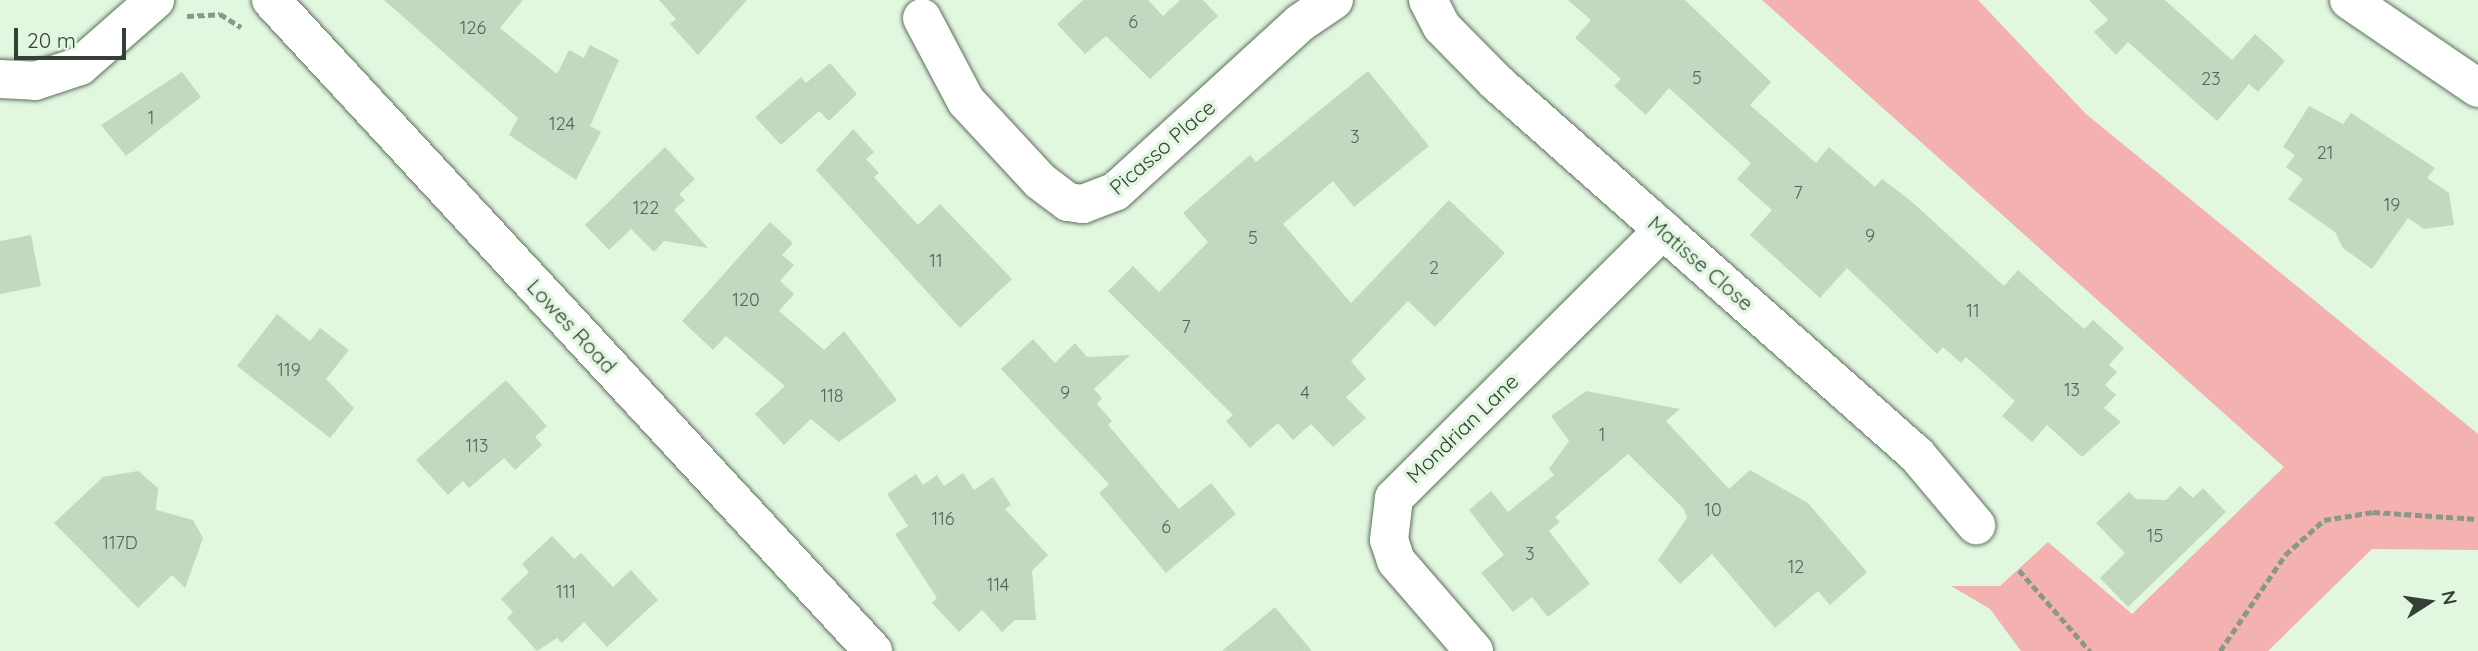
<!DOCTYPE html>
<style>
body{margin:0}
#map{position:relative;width:2478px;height:651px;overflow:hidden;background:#e2f7e0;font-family:Quicksand,sans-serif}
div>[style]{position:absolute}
.green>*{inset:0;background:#f3b2b0}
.building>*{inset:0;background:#c3d8c1}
.path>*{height:4.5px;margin-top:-2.25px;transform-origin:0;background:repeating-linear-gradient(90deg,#899888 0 7px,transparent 0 10.5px)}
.roads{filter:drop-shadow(0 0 2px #5d705b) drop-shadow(0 0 2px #5d705b)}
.minor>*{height:38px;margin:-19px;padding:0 19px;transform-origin:19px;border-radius:19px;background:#fff}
.secondary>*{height:38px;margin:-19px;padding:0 19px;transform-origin:19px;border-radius:19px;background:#fff}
span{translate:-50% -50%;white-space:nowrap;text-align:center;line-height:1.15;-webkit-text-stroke:7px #e2f7e0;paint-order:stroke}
.number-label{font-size:18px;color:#596559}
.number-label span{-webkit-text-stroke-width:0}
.street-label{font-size:21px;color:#363f36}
.north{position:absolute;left:2394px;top:567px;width:70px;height:70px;-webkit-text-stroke:5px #e2f7e0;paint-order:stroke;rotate:78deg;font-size:19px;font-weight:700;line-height:28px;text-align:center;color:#363f36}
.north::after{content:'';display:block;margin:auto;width:24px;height:32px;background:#363f36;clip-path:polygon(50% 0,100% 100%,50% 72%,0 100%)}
.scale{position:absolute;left:14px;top:28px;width:112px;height:32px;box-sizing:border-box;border:4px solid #363f36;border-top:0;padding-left:9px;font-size:21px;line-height:24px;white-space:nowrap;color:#363f36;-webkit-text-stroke:5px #e2f7e0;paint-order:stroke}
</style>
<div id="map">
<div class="green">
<i style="clip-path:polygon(1762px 0,1978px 0,2086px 114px,2478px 434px,2478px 550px,2372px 549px,2268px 651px,2021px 651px,1990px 609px,1951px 586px,2000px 586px,2048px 542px,2132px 614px,2284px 467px)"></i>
</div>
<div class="building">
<i style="clip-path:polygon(384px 0,523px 0,500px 28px,557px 74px,569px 50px,584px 58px,590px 45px,619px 60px,590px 126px,601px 132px,576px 180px,509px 135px,518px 118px)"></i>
<i style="clip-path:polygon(659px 0,747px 0,698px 55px,670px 24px,676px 19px)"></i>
<i style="clip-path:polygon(1083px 0,1148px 0,1163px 16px,1180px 0,1203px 0,1218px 16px,1150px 79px,1106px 36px,1085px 54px,1057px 24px)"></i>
<i style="clip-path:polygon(1568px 0,1685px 0,1771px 82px,1750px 105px,1816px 163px,1829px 147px,1875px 187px,1882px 179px,1911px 201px,2004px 286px,2018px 270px,2084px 329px,2093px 320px,2124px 348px,2109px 365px,2117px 372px,2105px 385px,2116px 395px,2104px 408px,2121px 422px,2082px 457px,2047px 425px,2032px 442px,2002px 416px,2015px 401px,1966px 357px,1961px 363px,1943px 347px,1937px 354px,1847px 268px,1820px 298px,1750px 235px,1772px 210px,1737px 179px,1751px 163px,1669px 88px,1646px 115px,1614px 86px,1621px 79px,1575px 38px,1591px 20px)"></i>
<i style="clip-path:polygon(2089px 0,2165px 0,2232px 60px,2255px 34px,2285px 61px,2258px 92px,2249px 84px,2217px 121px,2128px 42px,2116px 55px,2094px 32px,2108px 20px)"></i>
<i style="clip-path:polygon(830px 63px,857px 94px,829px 121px,819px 111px,781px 145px,755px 117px,801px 77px,806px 83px)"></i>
<i style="clip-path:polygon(1368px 71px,1429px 146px,1354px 207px,1333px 181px,1283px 224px,1351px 303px,1449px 200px,1505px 253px,1435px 327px,1408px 301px,1351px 361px,1366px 379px,1346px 397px,1366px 418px,1333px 447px,1311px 424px,1293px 440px,1278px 423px,1250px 448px,1226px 421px,1233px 415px,1108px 291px,1133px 266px,1159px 292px,1208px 242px,1183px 213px,1250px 155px,1256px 162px)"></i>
<i style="clip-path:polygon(182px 72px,201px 97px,126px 156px,101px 125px)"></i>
<i style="clip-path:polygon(2309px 106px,2343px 124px,2351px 113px,2435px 168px,2427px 178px,2449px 193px,2454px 225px,2424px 229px,2408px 218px,2372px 269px,2343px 248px,2335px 232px,2288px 199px,2303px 179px,2286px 167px,2295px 155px,2283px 147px)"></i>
<i style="clip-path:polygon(853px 129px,874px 152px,866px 159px,879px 173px,874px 177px,918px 225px,940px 204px,1012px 279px,960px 328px,816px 170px)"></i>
<i style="clip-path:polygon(665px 147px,695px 179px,679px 194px,685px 200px,674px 210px,708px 248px,664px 241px,654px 252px,631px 229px,609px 250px,585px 225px)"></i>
<i style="clip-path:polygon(770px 222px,793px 243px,782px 255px,794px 265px,780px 281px,794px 294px,779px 311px,824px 350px,844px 331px,897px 400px,839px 442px,811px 419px,784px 445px,755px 414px,785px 386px,726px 336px,713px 350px,682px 321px)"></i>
<i style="clip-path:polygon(31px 235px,41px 286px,0 294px,0 241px)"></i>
<i style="clip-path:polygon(277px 314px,310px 341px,320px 328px,349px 350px,326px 379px,354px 408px,330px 438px,237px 366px)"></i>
<i style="clip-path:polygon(1033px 339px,1055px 363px,1075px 343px,1087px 357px,1130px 355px,1094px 389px,1102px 398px,1097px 404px,1112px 421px,1108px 425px,1179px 509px,1211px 483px,1236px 514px,1166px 573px,1099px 493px,1109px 484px,1001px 369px)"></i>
<i style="clip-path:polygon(506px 380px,547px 426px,535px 437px,542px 445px,515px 470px,504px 458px,469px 488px,463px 481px,448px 495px,416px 460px)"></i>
<i style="clip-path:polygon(1586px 391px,1680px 409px,1666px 421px,1729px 489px,1750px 470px,1808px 503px,1867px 572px,1830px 605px,1818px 591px,1775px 628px,1712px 554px,1680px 584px,1658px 560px,1687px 518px,1684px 509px,1628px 454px,1555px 517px,1560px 522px,1549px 531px,1590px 584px,1548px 617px,1532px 597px,1513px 612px,1481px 573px,1504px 555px,1469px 510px,1491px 491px,1508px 512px,1554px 475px,1549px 469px,1569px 441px,1551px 416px)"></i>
<i style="clip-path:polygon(138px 471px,158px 488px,156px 510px,193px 520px,203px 538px,185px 588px,172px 575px,138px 608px,54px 523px,103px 477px)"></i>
<i style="clip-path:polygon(963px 473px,974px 490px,993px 477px,1011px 505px,1005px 509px,1048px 555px,1032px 571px,1036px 620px,1015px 620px,1002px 632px,982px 610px,959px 632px,932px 603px,937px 598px,895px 534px,908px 526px,887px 494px,916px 474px,923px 485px,937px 475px,944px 486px)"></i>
<i style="clip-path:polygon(2180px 486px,2193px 498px,2203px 488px,2226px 512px,2128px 607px,2100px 578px,2125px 553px,2096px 523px,2129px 492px,2136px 499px,2166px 500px)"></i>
<i style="clip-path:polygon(552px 536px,574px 559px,581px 553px,613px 587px,631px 570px,658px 600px,607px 647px,584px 622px,562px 643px,557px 638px,537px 651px,507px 618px,513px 612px,501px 599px,529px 572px,522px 564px)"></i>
<i style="clip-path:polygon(1275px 607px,1312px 651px,1222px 651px)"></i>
</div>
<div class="path">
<i style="left:187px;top:16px;width:33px;rotate:-3deg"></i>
<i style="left:220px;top:14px;width:25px;rotate:32deg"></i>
<i style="left:2019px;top:570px;width:108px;rotate:48.8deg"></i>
<i style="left:2220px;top:651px;width:116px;rotate:-55.9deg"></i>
<i style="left:2285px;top:555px;width:52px;rotate:-41.9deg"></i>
<i style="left:2324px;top:520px;width:50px;rotate:-9.3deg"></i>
<i style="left:2373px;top:512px;width:105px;rotate:3.8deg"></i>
</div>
<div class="roads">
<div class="minor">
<i style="left:1428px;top:0;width:30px;rotate:63deg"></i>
<i style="left:1442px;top:27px;width:77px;rotate:45.5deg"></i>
<i style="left:1496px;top:82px;width:562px;rotate:41.54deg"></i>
<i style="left:1917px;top:455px;width:92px;rotate:49.9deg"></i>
<i style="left:2349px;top:0;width:156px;rotate:34.3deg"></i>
<i style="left:922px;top:18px;width:94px;rotate:62.1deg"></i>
<i style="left:966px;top:101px;width:109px;rotate:47.2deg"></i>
<i style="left:1040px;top:181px;width:35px;rotate:37deg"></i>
<i style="left:1068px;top:202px;width:15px;rotate:8deg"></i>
<i style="left:1083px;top:204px;width:34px;rotate:-21deg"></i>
<i style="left:1115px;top:192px;width:251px;rotate:-42.4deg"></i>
<i style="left:1300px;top:23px;width:41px;rotate:-34.1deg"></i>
<i style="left:0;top:79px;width:35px;rotate:3deg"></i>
<i style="left:35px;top:81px;width:47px;rotate:-18.4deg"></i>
<i style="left:80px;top:66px;width:100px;rotate:-41.3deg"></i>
<i style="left:1474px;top:651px;width:119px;rotate:-130.9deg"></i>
<i style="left:1396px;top:561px;width:22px;rotate:-108deg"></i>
<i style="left:1389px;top:540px;width:42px;rotate:-83.2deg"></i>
<i style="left:1394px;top:498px;width:380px;rotate:-44.9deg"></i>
</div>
<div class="secondary">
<i style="left:271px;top:0;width:887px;rotate:47.24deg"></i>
</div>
</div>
<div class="number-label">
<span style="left:1133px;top:22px">6</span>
<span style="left:473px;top:28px">126</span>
<span style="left:1697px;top:78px">5</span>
<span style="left:2211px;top:79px">23</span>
<span style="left:151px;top:118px">1</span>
<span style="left:562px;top:124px">124</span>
<span style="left:1355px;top:137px">3</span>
<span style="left:2325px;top:153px">21</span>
<span style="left:1798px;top:193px">7</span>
<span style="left:2392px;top:205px">19</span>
<span style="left:646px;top:208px">122</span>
<span style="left:1870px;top:236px">9</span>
<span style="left:1253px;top:238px">5</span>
<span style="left:936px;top:261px">11</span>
<span style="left:1434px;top:268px">2</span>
<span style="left:746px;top:300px">120</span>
<span style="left:1973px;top:311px">11</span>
<span style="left:1186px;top:327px">7</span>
<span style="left:289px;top:370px">119</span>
<span style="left:2072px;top:390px">13</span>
<span style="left:1065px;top:393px">9</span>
<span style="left:1305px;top:393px">4</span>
<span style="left:832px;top:396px">118</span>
<span style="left:1602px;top:435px">1</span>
<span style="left:477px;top:446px">113</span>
<span style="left:1713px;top:510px">10</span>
<span style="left:943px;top:519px">116</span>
<span style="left:1166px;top:527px">6</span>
<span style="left:2155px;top:536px">15</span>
<span style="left:120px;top:543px">117D</span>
<span style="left:1530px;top:554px">3</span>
<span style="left:1796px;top:567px">12</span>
<span style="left:998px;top:585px">114</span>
<span style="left:566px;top:592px">111</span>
</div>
<div class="street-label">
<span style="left:1162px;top:147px;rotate:-41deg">Picasso Place</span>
<span style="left:1701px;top:263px;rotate:41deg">Matisse Close</span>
<span style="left:572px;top:326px;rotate:47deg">Lowes Road</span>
<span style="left:1462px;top:428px;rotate:-44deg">Mondrian Lane</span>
</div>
<div class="north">N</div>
<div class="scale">20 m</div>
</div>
